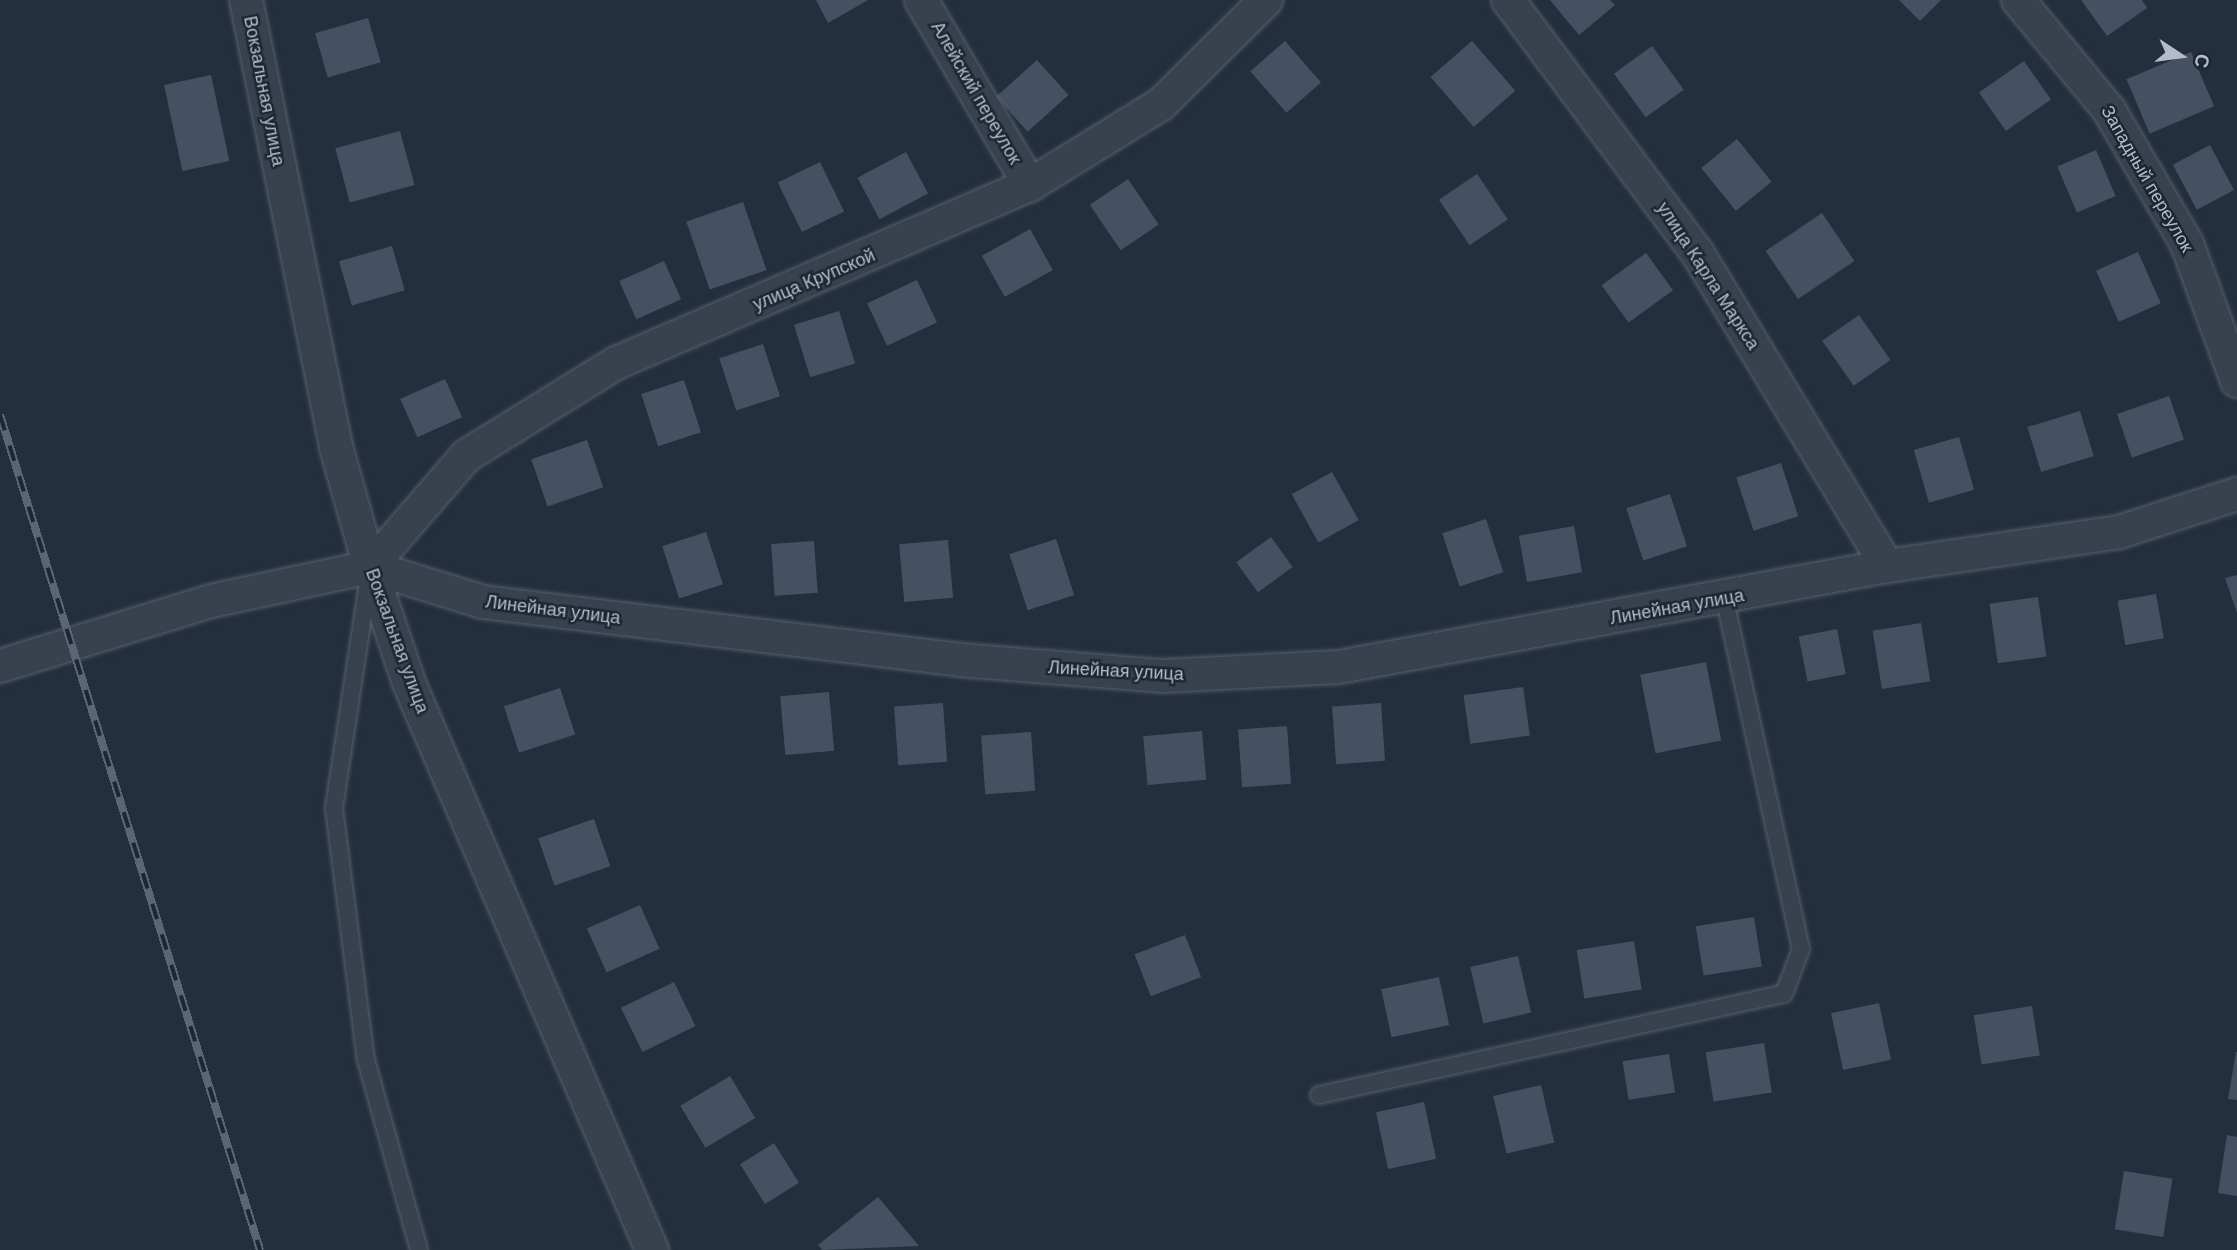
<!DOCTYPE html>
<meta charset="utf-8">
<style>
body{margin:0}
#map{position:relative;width:2237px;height:1250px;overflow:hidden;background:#242f3e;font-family:"DM Sans",sans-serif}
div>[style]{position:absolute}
.building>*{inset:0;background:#455162;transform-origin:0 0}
.roads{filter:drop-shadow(0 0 2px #565f6c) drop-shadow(0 0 2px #565f6c)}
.service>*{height:16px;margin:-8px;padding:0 8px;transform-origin:8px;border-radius:8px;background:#38414e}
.minor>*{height:32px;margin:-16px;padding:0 16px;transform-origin:16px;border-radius:16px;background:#38414e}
.rail>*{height:8px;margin-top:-4px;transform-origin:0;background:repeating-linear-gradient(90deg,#1d2633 0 16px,#5a6575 0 32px);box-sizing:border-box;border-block:2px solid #5a6575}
span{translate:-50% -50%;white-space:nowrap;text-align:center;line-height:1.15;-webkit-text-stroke:5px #1d2633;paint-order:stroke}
.street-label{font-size:18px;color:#b4bcc9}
.north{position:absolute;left:2146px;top:21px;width:70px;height:70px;-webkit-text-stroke:5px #1d2633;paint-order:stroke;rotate:103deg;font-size:19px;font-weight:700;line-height:28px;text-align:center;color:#b4bcc9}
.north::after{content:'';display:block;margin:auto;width:24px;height:32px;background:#b4bcc9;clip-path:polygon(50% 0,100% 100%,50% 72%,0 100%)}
</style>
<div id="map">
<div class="building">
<i style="clip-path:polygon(816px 0,868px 0,828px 23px)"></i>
<i style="clip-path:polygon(1550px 0,1610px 0,1615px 5px,1579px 35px)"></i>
<i style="clip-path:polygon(1899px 0,1941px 0,1920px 21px)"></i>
<i style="clip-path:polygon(2081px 0,2142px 0,2147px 8px,2107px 36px)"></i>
<i style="left:368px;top:18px;width:46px;height:55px;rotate:74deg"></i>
<i style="left:1285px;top:41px;width:55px;height:46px;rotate:49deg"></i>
<i style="left:1472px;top:41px;width:66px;height:55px;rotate:49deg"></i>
<i style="left:1652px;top:46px;width:54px;height:47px;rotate:54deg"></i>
<i style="left:2191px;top:52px;width:59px;height:70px;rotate:67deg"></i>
<i style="left:1037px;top:60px;width:47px;height:55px;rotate:48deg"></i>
<i style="left:2024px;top:61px;width:47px;height:55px;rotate:55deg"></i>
<i style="left:211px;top:75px;width:88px;height:48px;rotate:78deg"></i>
<i style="left:400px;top:131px;width:56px;height:67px;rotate:75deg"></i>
<i style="left:1737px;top:139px;width:55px;height:46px;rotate:51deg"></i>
<i style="left:2210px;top:145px;width:51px;height:42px;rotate:62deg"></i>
<i style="left:2096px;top:150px;width:50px;height:42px;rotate:67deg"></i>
<i style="left:906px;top:152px;width:47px;height:55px;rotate:62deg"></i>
<i style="left:820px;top:162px;width:55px;height:47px;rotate:64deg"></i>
<i style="left:1477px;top:174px;width:55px;height:46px;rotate:56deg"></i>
<i style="left:1128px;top:179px;width:55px;height:46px;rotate:56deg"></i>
<i style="left:743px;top:202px;width:72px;height:60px;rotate:71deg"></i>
<i style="left:1822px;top:213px;width:58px;height:68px;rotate:56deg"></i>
<i style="left:1030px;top:229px;width:47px;height:55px;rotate:61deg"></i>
<i style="left:392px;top:246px;width:46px;height:55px;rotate:74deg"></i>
<i style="left:2138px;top:252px;width:56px;height:46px;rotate:66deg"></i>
<i style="left:1646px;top:253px;width:46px;height:55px;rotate:54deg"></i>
<i style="left:664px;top:261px;width:42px;height:49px;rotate:66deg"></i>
<i style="left:917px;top:280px;width:47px;height:55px;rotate:65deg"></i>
<i style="left:839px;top:311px;width:55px;height:47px;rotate:73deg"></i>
<i style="left:1859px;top:315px;width:55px;height:45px;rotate:55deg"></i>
<i style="left:763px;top:344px;width:55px;height:46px;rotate:72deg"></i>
<i style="left:445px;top:379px;width:42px;height:49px;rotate:66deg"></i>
<i style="left:684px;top:380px;width:55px;height:45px;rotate:72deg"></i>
<i style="left:2169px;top:396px;width:46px;height:55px;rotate:71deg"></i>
<i style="left:2080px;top:411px;width:47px;height:55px;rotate:73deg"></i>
<i style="left:1959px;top:437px;width:55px;height:47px;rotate:74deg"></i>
<i style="left:587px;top:440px;width:50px;height:59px;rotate:71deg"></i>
<i style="left:1781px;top:463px;width:56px;height:47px;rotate:72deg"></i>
<i style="left:1332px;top:472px;width:55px;height:46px;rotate:61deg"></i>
<i style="left:1670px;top:494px;width:55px;height:46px;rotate:72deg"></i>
<i style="left:1486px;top:519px;width:56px;height:46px;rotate:72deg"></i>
<i style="left:1574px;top:526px;width:47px;height:56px;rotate:80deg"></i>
<i style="left:706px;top:532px;width:55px;height:46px;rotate:72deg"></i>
<i style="left:1271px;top:537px;width:37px;height:43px;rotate:54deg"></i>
<i style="left:1056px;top:539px;width:59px;height:49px;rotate:72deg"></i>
<i style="left:948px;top:540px;width:58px;height:49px;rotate:85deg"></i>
<i style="left:814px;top:541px;width:52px;height:43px;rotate:86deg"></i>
<i style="clip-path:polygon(2237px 575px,2237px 613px,2225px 578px)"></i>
<i style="left:2156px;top:594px;width:45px;height:39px;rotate:80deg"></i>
<i style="left:2038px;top:597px;width:60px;height:49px;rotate:82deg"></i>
<i style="left:1921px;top:623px;width:59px;height:49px;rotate:81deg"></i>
<i style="left:1837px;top:629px;width:46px;height:39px;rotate:79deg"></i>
<i style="left:1706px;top:662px;width:80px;height:67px;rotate:79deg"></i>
<i style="left:1523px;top:687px;width:49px;height:60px;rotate:82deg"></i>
<i style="left:560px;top:688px;width:49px;height:59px;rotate:72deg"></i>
<i style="left:829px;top:692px;width:59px;height:49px;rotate:85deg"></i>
<i style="left:943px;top:703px;width:59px;height:49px;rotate:86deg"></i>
<i style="left:1381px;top:703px;width:58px;height:49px;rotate:86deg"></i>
<i style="left:1287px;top:726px;width:58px;height:49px;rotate:86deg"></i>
<i style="left:1202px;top:731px;width:49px;height:59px;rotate:85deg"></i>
<i style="left:1031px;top:732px;width:59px;height:50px;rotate:86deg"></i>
<i style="left:594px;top:819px;width:50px;height:59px;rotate:71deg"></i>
<i style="left:640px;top:905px;width:48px;height:58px;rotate:66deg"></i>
<i style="left:1754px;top:917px;width:50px;height:59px;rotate:81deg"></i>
<i style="left:1185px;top:935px;width:45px;height:54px;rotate:69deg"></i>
<i style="left:1634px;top:941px;width:49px;height:58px;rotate:81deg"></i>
<i style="left:1518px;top:956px;width:58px;height:49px;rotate:77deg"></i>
<i style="left:1439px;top:977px;width:49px;height:59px;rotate:78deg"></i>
<i style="left:674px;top:982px;width:49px;height:59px;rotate:64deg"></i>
<i style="left:1879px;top:1003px;width:58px;height:49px;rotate:78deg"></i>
<i style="left:2032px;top:1006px;width:50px;height:59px;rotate:81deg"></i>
<i style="left:1764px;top:1043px;width:50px;height:59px;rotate:81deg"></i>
<i style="clip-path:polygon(2236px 1052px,2237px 1052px,2237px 1100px,2228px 1099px)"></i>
<i style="left:1669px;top:1054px;width:39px;height:47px;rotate:81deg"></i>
<i style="left:730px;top:1076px;width:49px;height:58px;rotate:59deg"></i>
<i style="left:1541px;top:1085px;width:59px;height:49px;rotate:77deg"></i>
<i style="left:1424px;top:1102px;width:58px;height:49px;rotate:78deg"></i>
<i style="clip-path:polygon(2227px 1135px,2237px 1137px,2237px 1196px,2218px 1193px)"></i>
<i style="left:774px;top:1143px;width:47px;height:40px;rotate:58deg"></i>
<i style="left:2124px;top:1171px;width:49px;height:59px;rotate:9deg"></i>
<i style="clip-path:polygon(878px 1197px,919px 1246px,822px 1250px,818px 1245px)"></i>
</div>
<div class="roads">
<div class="service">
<i style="left:368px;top:583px;width:228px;rotate:98.6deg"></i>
<i style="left:334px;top:808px;width:254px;rotate:82.8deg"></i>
<i style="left:366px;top:1060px;width:197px;rotate:74.4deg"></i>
<i style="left:1319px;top:1095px;width:476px;rotate:-12.3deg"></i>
<i style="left:1784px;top:994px;width:48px;rotate:-69.3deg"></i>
<i style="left:1801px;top:949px;width:358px;rotate:-102.3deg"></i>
</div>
<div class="minor">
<i style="left:246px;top:0;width:456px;rotate:78.6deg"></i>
<i style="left:336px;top:447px;width:125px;rotate:74.2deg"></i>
<i style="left:370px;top:567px;width:122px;rotate:71.4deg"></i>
<i style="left:409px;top:683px;width:617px;rotate:66.8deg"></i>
<i style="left:921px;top:0;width:215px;rotate:59.5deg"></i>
<i style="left:1508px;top:0;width:317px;rotate:53.2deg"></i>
<i style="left:1698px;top:254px;width:365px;rotate:58.8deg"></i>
<i style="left:2018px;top:0;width:143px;rotate:50.4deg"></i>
<i style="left:2109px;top:110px;width:155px;rotate:59.8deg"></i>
<i style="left:2187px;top:244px;width:146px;rotate:69.9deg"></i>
<i style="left:370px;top:567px;width:147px;rotate:-49.1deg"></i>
<i style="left:466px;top:456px;width:176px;rotate:-31.8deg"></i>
<i style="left:616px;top:363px;width:451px;rotate:-23.3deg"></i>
<i style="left:1030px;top:185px;width:154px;rotate:-31.7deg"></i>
<i style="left:1161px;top:104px;width:148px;rotate:-44.7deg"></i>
<i style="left:0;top:666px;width:221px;rotate:-17.1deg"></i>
<i style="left:211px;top:601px;width:163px;rotate:-12.1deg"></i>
<i style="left:370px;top:567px;width:118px;rotate:17.2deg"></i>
<i style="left:483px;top:602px;width:480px;rotate:6.9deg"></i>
<i style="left:959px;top:660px;width:205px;rotate:4.5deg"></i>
<i style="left:1163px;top:676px;width:176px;rotate:-2.9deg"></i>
<i style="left:1339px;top:667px;width:557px;rotate:-10.44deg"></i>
<i style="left:1887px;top:566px;width:234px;rotate:-8.3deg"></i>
<i style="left:2119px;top:532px;width:124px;rotate:-17.9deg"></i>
</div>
</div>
<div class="rail">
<i style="left:0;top:415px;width:875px;rotate:72.7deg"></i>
</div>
<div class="street-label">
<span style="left:264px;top:91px;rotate:79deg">Вокзальная улица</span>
<span style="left:976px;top:93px;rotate:60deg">Алейский переулок</span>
<span style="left:2147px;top:179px;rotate:60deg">Западный переулок</span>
<span style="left:1708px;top:276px;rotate:57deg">улица Карла Маркса</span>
<span style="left:814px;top:280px;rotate:-23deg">улица Крупской</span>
<span style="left:1677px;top:607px;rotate:-10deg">Линейная улица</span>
<span style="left:553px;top:610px;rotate:7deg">Линейная улица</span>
<span style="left:397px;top:641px;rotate:70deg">Вокзальная улица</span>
<span style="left:1116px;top:671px;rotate:3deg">Линейная улица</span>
</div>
<div class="north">С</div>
</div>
